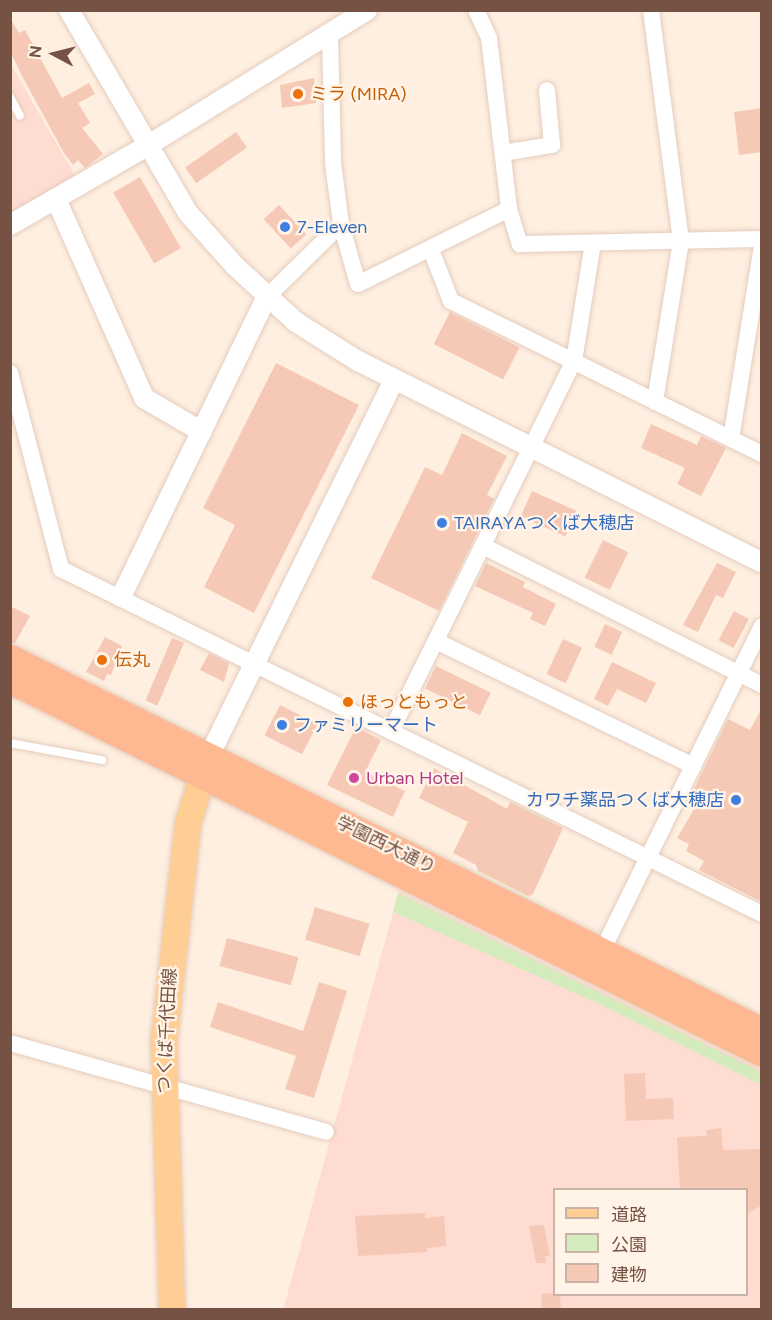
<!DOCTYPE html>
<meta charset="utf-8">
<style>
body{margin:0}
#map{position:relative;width:772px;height:1320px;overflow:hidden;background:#feefe0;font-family:Figtree,"Noto Sans JP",sans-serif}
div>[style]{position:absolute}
.commercial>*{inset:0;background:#ffdcd2}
.green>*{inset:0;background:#d4ecbd}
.building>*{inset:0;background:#f5c9b5;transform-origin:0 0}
.roads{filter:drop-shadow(0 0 2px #e4ccbe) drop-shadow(0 0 2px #e4ccbe)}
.service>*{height:8px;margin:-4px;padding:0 4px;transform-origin:4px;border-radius:4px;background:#fff}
.minor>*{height:16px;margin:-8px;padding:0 8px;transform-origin:8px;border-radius:8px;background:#fff}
.tertiary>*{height:20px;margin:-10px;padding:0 10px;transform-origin:10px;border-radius:10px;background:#fff}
.primary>*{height:26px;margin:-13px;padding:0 13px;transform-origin:13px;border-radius:13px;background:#ffce95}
.trunk>*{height:27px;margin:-13.5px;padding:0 13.5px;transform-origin:13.5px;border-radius:13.5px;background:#feb993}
.dots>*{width:16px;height:16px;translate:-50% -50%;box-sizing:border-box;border:3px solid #fff4e7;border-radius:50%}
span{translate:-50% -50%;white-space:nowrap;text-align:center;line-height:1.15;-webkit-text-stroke:4.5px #fff4e7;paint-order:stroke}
.food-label{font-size:18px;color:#c56008}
.left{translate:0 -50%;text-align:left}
.shop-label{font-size:18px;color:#366cbe}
.right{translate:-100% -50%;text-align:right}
.hotel-label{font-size:18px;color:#b23c85}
.street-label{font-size:18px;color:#765245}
.frame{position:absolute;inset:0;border:12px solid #765245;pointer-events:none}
.legend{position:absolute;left:553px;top:1188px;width:195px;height:108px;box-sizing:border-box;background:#fff4e7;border:2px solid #c8b3a6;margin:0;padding:8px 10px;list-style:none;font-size:18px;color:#765245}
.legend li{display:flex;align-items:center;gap:12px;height:30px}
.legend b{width:30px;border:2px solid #c8b3a6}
.north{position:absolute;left:24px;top:24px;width:60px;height:60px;-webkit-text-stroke:4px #fff4e7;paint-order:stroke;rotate:277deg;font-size:16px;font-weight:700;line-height:24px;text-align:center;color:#765245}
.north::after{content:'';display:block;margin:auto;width:21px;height:27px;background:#765245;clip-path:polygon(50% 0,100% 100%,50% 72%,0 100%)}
</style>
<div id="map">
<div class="commercial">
<i style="clip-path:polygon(10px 63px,77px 179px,10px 214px)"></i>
<i style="clip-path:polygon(evenodd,399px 891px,761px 1070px,761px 1309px,283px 1310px,399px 891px,554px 1190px,746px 1190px,746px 1294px,554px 1294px,554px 1190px)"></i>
</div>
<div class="green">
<i style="clip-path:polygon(398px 893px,761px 1072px,761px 1085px,599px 1004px,393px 912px)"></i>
</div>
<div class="building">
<i style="clip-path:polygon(10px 18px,19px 33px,25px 30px,62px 98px,89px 83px,95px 94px,78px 103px,90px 123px,82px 128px,103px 154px,85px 168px,78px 160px,73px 165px,64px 153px,22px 76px,10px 51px)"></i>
<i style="clip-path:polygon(314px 78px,316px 103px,282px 108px,280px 85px)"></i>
<i style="clip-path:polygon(762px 108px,762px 152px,739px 155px,734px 112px)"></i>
<i style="left:236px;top:132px;width:19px;height:62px;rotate:55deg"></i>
<i style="left:140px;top:177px;width:82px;height:31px;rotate:60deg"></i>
<i style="left:279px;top:205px;width:40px;height:21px;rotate:47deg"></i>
<i style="left:450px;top:312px;width:78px;height:36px;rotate:27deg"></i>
<i style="clip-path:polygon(276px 363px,359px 405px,254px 613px,204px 587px,235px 525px,203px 508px)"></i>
<i style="clip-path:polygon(651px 424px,697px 445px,701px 436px,726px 448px,701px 496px,677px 484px,685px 468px,641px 448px)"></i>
<i style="clip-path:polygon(462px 433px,507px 456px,487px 495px,494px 499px,439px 611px,371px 578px,425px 467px,442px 475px)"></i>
<i style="left:532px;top:491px;width:49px;height:28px;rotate:24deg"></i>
<i style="left:603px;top:540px;width:28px;height:42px;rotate:26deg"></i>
<i style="clip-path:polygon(486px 563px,525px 582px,523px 587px,556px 604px,545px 626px,530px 619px,533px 613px,475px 586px)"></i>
<i style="clip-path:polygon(717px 563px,736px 572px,723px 598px,716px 595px,698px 632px,683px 625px)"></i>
<i style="clip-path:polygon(10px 606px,30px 616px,15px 643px,10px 643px)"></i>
<i style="left:734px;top:611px;width:17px;height:33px;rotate:28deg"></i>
<i style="left:605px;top:624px;width:19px;height:25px;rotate:25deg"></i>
<i style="clip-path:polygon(105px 637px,122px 646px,111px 675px,107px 674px,104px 681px,86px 672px)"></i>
<i style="left:172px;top:638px;width:13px;height:68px;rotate:23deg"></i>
<i style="left:563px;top:639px;width:21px;height:39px;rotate:25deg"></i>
<i style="clip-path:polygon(209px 653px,229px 663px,224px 682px,200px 670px)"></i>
<i style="clip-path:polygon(612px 662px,656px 683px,646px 703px,617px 689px,608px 706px,594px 699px)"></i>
<i style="left:436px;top:666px;width:61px;height:25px;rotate:26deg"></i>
<i style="left:280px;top:705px;width:42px;height:34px;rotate:27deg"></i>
<i style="clip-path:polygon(762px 708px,762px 902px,699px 870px,704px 861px,686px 851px,689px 844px,677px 838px,702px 796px,693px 791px,728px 719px,750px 730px)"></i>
<i style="clip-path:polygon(356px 727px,381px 740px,365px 772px,405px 791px,393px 817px,327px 785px)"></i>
<i style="clip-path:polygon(434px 768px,507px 809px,510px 802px,563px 828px,533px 894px,528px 896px,478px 871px,476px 865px,453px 853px,468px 822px,419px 798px)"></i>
<i style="left:315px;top:907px;width:57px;height:34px;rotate:17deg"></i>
<i style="left:227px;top:938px;width:74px;height:29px;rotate:15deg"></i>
<i style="clip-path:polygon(319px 982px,347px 991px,314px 1098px,285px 1089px,296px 1056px,210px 1027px,218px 1002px,303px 1031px)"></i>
<i style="clip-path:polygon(645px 1073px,646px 1099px,673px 1098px,674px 1119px,626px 1121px,624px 1074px)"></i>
<i style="clip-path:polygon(721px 1128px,723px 1150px,761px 1149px,762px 1205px,747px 1214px,747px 1190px,680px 1190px,677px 1137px,707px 1136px,706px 1130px)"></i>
<i style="clip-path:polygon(425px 1213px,425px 1218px,444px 1216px,446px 1246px,427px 1248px,427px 1252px,358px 1256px,355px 1216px)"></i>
<i style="clip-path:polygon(544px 1225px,550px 1256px,545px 1256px,546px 1263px,536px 1263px,529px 1226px)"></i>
<i style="clip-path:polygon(553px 1293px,560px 1294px,561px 1310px,542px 1310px,541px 1294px)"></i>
</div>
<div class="roads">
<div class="service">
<i style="left:10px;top:97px;width:21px;rotate:62deg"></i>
<i style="left:10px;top:743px;width:94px;rotate:10.5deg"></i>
</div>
<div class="minor">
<i style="left:476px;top:10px;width:31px;rotate:65deg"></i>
<i style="left:489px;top:38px;width:172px;rotate:83.3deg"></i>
<i style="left:509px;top:209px;width:37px;rotate:73deg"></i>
<i style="left:520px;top:244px;width:242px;rotate:-1.2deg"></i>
<i style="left:651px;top:10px;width:233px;rotate:82.6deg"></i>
<i style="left:681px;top:241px;width:163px;rotate:99.2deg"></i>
<i style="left:330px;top:36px;width:127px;rotate:88.6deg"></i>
<i style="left:333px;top:163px;width:62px;rotate:82.5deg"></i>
<i style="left:341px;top:224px;width:62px;rotate:74.2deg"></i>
<i style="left:358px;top:284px;width:169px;rotate:-26.4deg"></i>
<i style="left:503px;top:153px;width:50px;rotate:-9.3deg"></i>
<i style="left:552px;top:145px;width:55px;rotate:-95.2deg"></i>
<i style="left:431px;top:250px;width:55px;rotate:68.6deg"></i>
<i style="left:451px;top:301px;width:347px;rotate:26.2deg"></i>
<i style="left:266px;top:298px;width:105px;rotate:-44.6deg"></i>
<i style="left:10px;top:373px;width:203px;rotate:75.4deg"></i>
<i style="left:61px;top:569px;width:781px;rotate:26.2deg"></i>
<i style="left:731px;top:439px;width:195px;rotate:-80.9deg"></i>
<i style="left:483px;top:546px;width:312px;rotate:26.5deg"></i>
<i style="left:436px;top:641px;width:286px;rotate:25.9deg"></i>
<i style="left:391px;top:731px;width:413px;rotate:-63.7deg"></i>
<i style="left:574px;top:361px;width:120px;rotate:-80.9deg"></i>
<i style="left:602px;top:951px;width:362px;rotate:-63.8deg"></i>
<i style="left:10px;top:1043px;width:328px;rotate:15.7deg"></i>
</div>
<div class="tertiary">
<i style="left:69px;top:10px;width:235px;rotate:59.6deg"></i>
<i style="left:188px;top:213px;width:71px;rotate:48.4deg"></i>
<i style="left:235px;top:266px;width:83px;rotate:42.6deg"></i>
<i style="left:296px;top:322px;width:73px;rotate:32.2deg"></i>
<i style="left:358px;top:361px;width:451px;rotate:26.5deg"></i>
<i style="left:56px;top:199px;width:218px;rotate:66.1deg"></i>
<i style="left:144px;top:398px;width:67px;rotate:30.4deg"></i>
<i style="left:10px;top:225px;width:158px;rotate:-30deg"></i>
<i style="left:147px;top:146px;width:259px;rotate:-31.7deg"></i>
<i style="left:121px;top:597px;width:332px;rotate:-64.1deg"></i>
<i style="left:209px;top:756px;width:419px;rotate:-63.8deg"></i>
</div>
<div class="primary">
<i style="left:172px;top:1310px;width:269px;rotate:-91.7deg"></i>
<i style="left:164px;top:1041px;width:219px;rotate:-83.7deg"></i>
<i style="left:188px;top:823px;width:69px;rotate:-72.3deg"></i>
</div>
<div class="trunk">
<i style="left:10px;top:658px;width:839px;rotate:26.38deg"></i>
<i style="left:10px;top:680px;width:839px;rotate:26.38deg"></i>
</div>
</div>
<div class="dots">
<i style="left:298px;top:94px;background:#e8710a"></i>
<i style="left:285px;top:227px;background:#3f7fe0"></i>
<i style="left:442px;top:523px;background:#3f7fe0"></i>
<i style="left:102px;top:660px;background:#e8710a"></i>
<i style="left:348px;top:702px;background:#e8710a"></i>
<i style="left:282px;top:725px;background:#3f7fe0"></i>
<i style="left:354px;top:778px;background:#d1479c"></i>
<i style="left:736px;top:800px;background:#3f7fe0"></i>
</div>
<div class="food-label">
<span class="left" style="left:310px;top:94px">ミラ (MIRA)</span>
<span class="left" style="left:114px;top:660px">伝丸</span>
<span class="left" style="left:360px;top:702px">ほっともっと</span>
</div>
<div class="shop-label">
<span class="left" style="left:297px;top:227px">7-Eleven</span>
<span class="left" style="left:454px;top:523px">TAIRAYAつくば大穂店</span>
<span class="left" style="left:294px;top:725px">ファミリーマート</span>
<span class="right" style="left:724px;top:800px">カワチ薬品つくば大穂店</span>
</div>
<div class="hotel-label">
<span class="left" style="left:366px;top:778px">Urban Hotel</span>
</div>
<div class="street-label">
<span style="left:386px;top:845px;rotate:26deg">学園西大通り</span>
<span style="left:167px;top:1031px;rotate:-87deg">つくば千代田線</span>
</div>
<div class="frame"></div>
<ul class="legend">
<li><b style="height:8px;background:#ffce95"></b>道路</li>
<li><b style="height:16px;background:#d4ecbd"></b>公園</li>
<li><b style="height:16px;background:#f5c9b5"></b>建物</li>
</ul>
<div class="north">N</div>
</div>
